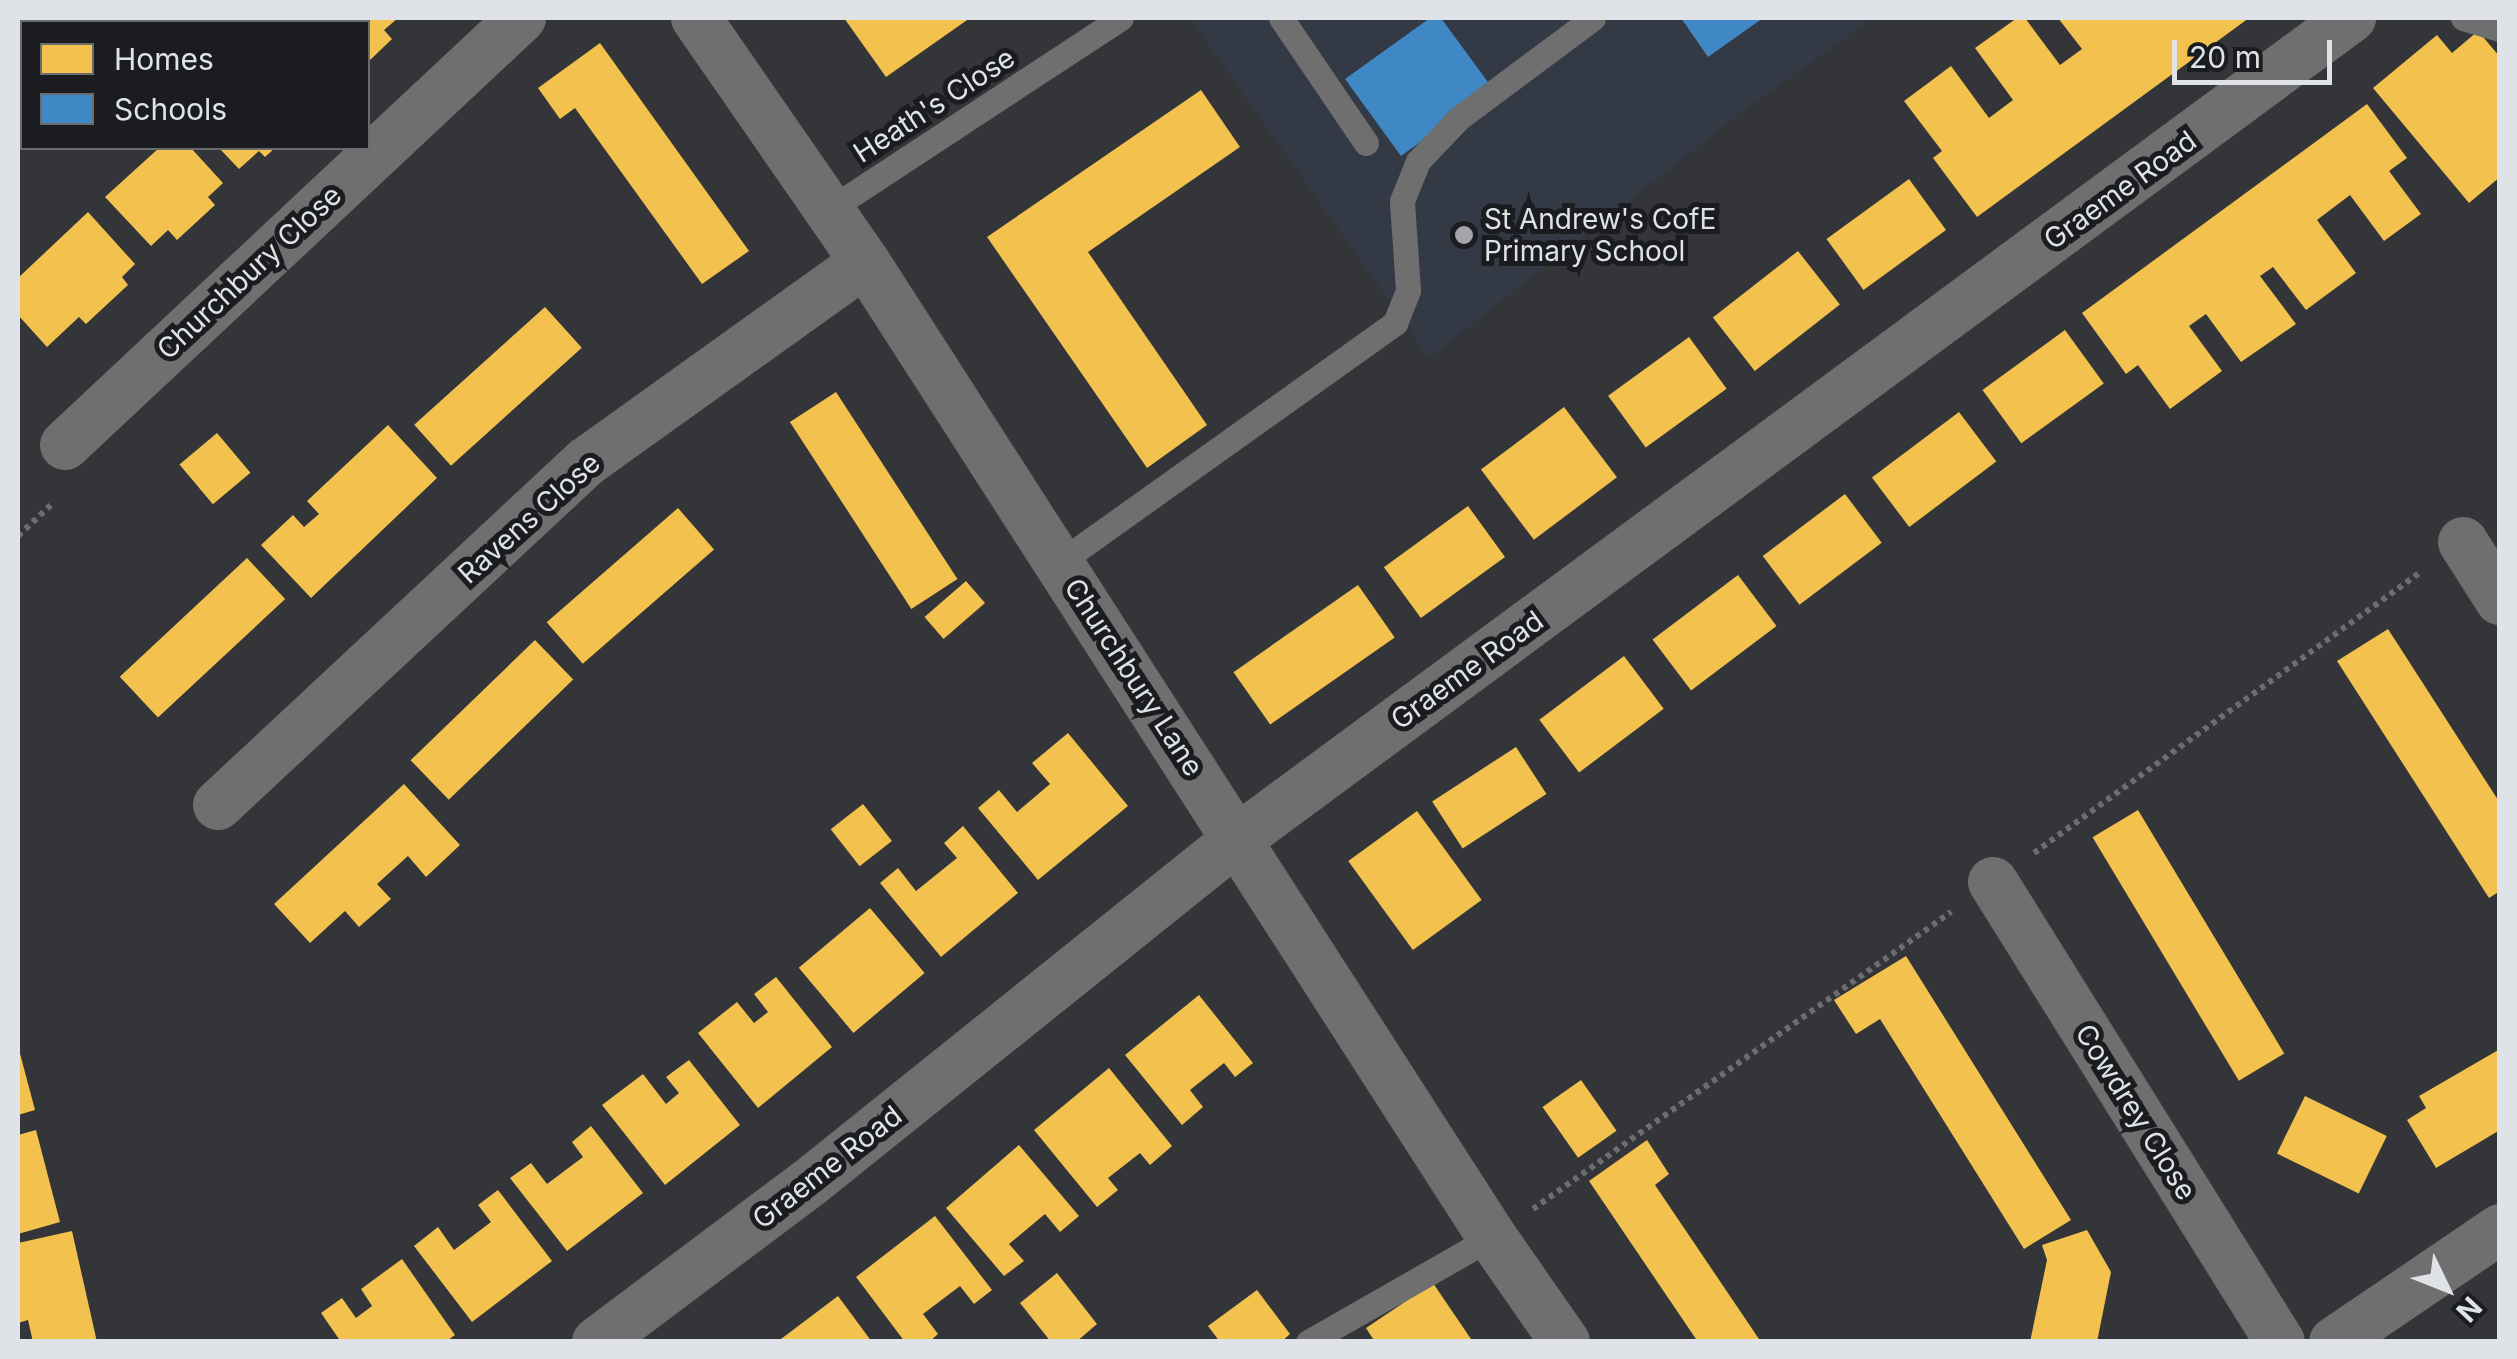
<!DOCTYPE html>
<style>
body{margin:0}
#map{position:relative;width:2517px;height:1359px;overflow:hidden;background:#333538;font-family:Inter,sans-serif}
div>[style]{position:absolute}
.built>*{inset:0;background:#333945}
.homes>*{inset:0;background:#f2c14e;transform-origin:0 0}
.schools>*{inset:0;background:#3f88c5}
.path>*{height:6px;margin-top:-3px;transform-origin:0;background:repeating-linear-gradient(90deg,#6c6d6e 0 5px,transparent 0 10px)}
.service>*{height:25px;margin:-12.5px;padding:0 12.5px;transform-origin:12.5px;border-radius:12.5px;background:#6e6f6e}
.minor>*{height:50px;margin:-25px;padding:0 25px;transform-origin:25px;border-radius:25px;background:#6e6f6e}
.dots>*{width:28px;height:28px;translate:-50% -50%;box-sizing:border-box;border:5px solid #1a1c1f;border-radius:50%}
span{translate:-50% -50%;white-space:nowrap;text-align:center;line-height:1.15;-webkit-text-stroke:10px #1a1c1f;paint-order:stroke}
.street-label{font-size:28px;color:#dfe2e6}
.poi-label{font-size:28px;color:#dfe2e6}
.left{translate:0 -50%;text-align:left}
.frame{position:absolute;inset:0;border:20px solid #dfe2e6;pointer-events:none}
.legend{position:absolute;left:20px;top:20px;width:350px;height:130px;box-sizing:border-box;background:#1a1c1f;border:2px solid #696b6f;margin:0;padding:12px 18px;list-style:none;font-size:30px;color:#dfe2e6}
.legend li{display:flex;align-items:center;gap:20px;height:50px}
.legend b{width:50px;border:2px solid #696b6f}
.north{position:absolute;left:2397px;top:1239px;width:100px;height:100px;-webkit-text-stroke:8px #1a1c1f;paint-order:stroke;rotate:133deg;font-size:28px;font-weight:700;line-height:40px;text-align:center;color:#dfe2e6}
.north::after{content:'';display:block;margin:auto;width:35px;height:45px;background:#dfe2e6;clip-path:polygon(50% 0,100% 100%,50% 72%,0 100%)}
.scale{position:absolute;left:2172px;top:40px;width:160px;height:45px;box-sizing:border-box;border:5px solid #dfe2e6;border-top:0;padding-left:12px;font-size:30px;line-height:35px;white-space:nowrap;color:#dfe2e6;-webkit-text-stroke:8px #1a1c1f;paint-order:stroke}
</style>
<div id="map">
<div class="built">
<i style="clip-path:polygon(1190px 18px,1873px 18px,1742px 112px,1429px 358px)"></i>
</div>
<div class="homes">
<i style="clip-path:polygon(294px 18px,398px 18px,384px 30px,392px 39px,368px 62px,368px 22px,288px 22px)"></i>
<i style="clip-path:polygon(844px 18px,970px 18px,886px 77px)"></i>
<i style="clip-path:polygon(2017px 18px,2025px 18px,2060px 65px,2082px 49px,2058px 18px,2249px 18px,1977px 217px,1933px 158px,1942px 151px,1904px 101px,1951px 66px,1989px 118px,2013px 100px,1975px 48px)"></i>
<i style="clip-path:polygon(2478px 31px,2500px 57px,2500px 177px,2469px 203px,2373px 88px,2437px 35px,2452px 53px)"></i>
<i style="clip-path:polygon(600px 43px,749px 251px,702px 284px,575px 108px,560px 119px,538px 88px)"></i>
<i style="clip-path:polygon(1201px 90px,1240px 147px,1088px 252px,1207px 425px,1147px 468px,987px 237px)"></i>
<i style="clip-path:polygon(2367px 104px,2407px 158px,2389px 171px,2421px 214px,2384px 241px,2350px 195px,2317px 220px,2356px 273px,2306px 310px,2273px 267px,2260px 276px,2296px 324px,2241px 362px,2206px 314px,2189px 326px,2222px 371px,2170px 409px,2138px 365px,2126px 374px,2082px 313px)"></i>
<i style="clip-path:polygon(159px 148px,191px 148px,223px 183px,208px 197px,215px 205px,177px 240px,168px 230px,151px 246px,105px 197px)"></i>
<i style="clip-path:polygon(219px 148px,275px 148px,265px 157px,259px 151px,239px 169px)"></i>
<i style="left:1909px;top:179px;width:63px;height:102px;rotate:54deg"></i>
<i style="clip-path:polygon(88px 212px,135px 264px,122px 277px,128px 285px,86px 324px,79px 317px,47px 347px,18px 315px,18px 278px)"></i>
<i style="left:1798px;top:251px;width:68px;height:108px;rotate:52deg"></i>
<i style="left:545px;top:307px;width:55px;height:176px;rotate:48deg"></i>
<i style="left:2065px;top:330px;width:66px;height:102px;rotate:54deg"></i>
<i style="left:1689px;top:337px;width:64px;height:100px;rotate:54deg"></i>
<i style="left:836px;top:392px;width:223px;height:55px;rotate:57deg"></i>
<i style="left:1564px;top:407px;width:88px;height:104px;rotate:53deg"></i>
<i style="left:1959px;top:412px;width:62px;height:109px;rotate:53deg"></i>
<i style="clip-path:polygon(388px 425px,437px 478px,311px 598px,261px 545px,293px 515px,304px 527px,319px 514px,307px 501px)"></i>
<i style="left:217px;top:433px;width:52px;height:49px;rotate:50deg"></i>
<i style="left:1845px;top:494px;width:61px;height:103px;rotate:53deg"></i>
<i style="left:1468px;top:506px;width:63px;height:104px;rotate:54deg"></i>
<i style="left:678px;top:508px;width:55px;height:174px;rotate:49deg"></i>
<i style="left:247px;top:558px;width:56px;height:174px;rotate:47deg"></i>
<i style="left:1738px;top:575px;width:64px;height:107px;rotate:53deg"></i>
<i style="left:966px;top:581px;width:29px;height:55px;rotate:49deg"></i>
<i style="left:1358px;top:585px;width:64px;height:152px;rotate:55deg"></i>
<i style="clip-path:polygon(2388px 629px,2500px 803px,2500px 891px,2489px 898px,2337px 661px)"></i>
<i style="left:535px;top:640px;width:55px;height:173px;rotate:46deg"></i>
<i style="left:1624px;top:656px;width:66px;height:106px;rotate:53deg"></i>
<i style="clip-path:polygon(1068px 733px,1128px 806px,1038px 880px,978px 808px,999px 790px,1017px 812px,1050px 784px,1032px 763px)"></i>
<i style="left:1516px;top:747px;width:56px;height:100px;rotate:57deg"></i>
<i style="clip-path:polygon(404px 784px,460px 845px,426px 877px,408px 856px,377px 884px,391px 899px,359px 927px,345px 911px,310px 943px,274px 904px)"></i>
<i style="left:863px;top:804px;width:47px;height:41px;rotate:52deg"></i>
<i style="left:2138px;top:810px;width:284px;height:53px;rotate:59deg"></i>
<i style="left:1417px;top:811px;width:110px;height:85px;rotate:54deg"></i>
<i style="clip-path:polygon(963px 826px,1018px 893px,941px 957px,880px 883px,898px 868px,916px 891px,957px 858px,944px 843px)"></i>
<i style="left:870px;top:908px;width:85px;height:93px;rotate:50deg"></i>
<i style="clip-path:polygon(1906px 956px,2071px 1220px,2024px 1249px,1880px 1019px,1856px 1034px,1834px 1000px)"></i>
<i style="clip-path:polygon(776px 977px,832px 1047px,758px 1108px,698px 1033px,737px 1002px,754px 1023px,768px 1012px,754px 994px)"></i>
<i style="clip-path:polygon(1199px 995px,1253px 1063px,1235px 1077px,1224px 1063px,1190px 1090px,1203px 1107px,1182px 1125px,1125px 1055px)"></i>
<i style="clip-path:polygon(18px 1046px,35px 1110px,18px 1115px)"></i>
<i style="clip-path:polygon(2500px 1049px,2500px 1130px,2436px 1168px,2407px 1120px,2426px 1108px,2419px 1096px)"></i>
<i style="clip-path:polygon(689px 1060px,740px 1125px,665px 1185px,602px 1105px,643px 1074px,666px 1104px,679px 1093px,666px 1077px)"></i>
<i style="clip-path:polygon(1109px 1068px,1172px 1146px,1150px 1165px,1140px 1153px,1108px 1178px,1118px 1190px,1097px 1207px,1034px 1130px)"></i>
<i style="left:1581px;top:1080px;width:62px;height:47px;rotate:55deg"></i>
<i style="left:2305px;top:1096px;width:91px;height:64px;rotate:26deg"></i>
<i style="clip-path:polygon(591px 1126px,643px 1193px,567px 1251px,510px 1178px,531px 1163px,547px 1184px,583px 1157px,572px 1142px)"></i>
<i style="clip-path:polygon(36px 1130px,60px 1222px,18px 1234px,18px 1135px)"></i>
<i style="clip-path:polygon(1647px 1140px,1669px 1174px,1655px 1185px,1761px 1342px,1698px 1342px,1589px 1181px)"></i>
<i style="clip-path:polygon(1019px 1145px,1079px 1216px,1060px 1232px,1045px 1214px,1009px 1244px,1024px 1261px,1004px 1276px,946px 1208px)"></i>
<i style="clip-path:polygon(498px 1190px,552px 1261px,472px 1322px,414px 1246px,438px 1227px,454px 1250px,491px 1222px,478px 1205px)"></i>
<i style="clip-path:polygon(935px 1216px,992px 1290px,974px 1304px,960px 1286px,923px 1314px,938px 1334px,929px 1342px,905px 1342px,856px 1277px)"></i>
<i style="clip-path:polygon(2087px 1230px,2111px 1272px,2097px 1342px,2030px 1342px,2047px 1260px,2042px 1245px)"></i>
<i style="clip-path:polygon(72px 1231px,97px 1342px,33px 1342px,28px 1320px,18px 1323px,18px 1243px)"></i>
<i style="clip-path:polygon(402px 1259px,455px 1335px,445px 1342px,341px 1342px,321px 1313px,342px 1298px,356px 1318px,372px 1306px,361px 1289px)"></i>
<i style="clip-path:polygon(1057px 1273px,1097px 1324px,1076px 1342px,1051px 1342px,1020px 1303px)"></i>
<i style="clip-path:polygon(1433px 1283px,1473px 1342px,1375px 1342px,1366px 1328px)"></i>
<i style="clip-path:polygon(1257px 1290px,1290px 1334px,1281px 1342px,1220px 1342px,1208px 1326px)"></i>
<i style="clip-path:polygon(838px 1296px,872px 1342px,777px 1342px)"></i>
</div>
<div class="schools">
<i style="clip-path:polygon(1430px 18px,1441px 18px,1493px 89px,1401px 156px,1345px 79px)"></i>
<i style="clip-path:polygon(1681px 18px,1763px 18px,1708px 57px)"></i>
</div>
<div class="path">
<i style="left:18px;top:536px;width:47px;rotate:-43.3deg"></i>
<i style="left:2034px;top:853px;width:478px;rotate:-36deg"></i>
<i style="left:1533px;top:1209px;width:513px;rotate:-35.39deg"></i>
</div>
<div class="service">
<i style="left:1281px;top:18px;width:151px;rotate:55.8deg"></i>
<i style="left:2463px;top:18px;width:39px;rotate:17deg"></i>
<i style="left:830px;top:209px;width:348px;rotate:-33.3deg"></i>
<i style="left:1060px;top:562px;width:412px;rotate:-35.5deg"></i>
<i style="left:1395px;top:323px;width:35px;rotate:-68deg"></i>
<i style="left:1408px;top:290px;width:89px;rotate:-93.9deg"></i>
<i style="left:1402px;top:201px;width:43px;rotate:-68.2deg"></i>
<i style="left:1418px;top:161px;width:59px;rotate:-46.4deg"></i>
<i style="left:1459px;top:118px;width:167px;rotate:-36.7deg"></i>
<i style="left:1308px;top:1342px;width:212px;rotate:-29.7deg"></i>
</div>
<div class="minor">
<i style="left:696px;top:18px;width:297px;rotate:55.3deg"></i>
<i style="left:865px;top:262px;width:1159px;rotate:57.26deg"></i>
<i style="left:1492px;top:1237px;width:128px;rotate:55.2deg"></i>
<i style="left:65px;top:445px;width:625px;rotate:-43.12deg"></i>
<i style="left:2463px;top:542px;width:69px;rotate:57.5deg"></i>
<i style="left:218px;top:805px;width:503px;rotate:-42.99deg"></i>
<i style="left:586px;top:462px;width:343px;rotate:-35.6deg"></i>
<i style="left:1993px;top:882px;width:542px;rotate:58.04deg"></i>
<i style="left:597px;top:1342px;width:265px;rotate:-36.9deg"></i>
<i style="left:809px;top:1183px;width:551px;rotate:-38.74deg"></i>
<i style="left:1239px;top:838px;width:1382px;rotate:-36.41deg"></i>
<i style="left:2334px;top:1342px;width:201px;rotate:-34.2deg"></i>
</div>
<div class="dots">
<i style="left:1464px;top:235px;background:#a3a5a9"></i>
</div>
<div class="street-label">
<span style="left:934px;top:105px;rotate:-33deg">Heath's Close</span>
<span style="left:2120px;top:190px;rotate:-36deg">Graeme Road</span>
<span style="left:249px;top:272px;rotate:-43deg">Churchbury Close</span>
<span style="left:529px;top:518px;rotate:-42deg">Ravens Close</span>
<span style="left:1467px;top:670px;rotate:-36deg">Graeme Road</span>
<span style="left:1134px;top:677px;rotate:57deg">Churchbury Lane</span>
<span style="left:2136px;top:1112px;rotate:58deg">Cowdrey Close</span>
<span style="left:827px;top:1167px;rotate:-38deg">Graeme Road</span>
</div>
<div class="poi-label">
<span class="left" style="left:1484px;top:235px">St Andrew's CofE<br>Primary School</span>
</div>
<div class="frame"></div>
<ul class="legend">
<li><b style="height:28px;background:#f2c14e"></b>Homes</li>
<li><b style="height:28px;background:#3f88c5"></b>Schools</li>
</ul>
<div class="north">N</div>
<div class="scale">20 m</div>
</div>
